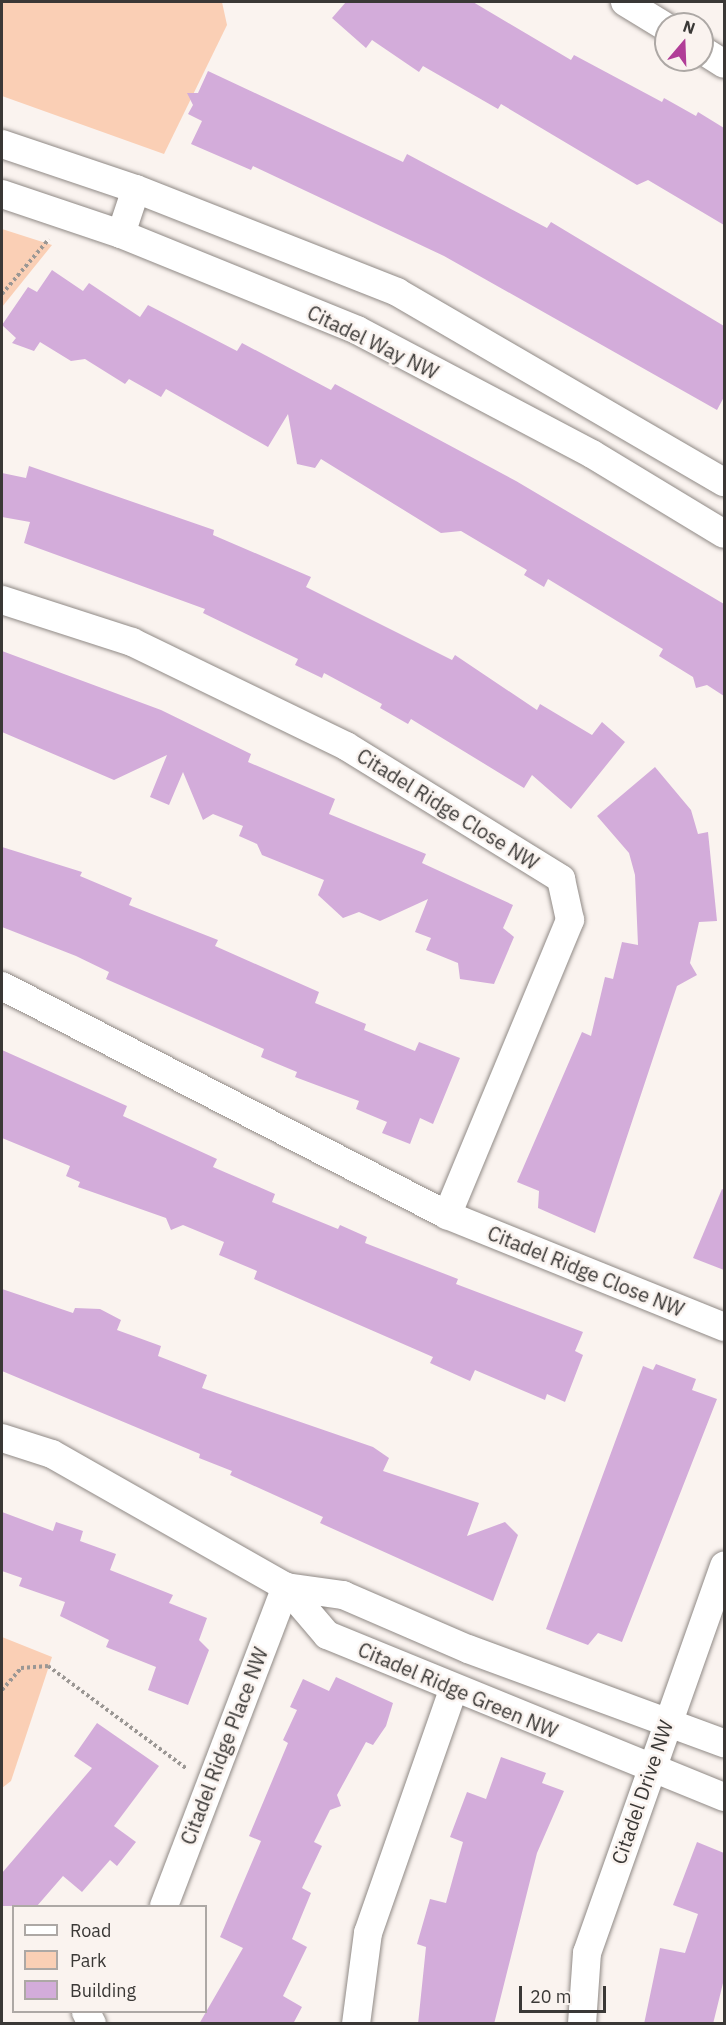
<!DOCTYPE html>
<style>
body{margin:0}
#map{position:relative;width:726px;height:2025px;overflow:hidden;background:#faf3ef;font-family:"IBM Plex Sans",sans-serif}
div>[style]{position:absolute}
.green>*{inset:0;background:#facfb5}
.building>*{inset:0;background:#d3acda}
.path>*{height:4px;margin-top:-2px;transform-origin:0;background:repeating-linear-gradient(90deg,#9b9794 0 3px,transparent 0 6px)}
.roads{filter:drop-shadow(0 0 2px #908a86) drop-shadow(0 0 2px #908a86)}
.minor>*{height:28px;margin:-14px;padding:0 14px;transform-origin:14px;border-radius:14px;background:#fff}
span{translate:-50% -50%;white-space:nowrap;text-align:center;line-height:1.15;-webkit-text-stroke:5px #faf3ef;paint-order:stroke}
.street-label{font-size:20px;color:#3a3836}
.frame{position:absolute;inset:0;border:3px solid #3a3836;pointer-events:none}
.legend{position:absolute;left:12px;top:1905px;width:195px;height:108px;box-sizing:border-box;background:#faf3ef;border:2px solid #ada8a5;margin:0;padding:8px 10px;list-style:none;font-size:18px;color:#3a3836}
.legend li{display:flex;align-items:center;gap:12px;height:30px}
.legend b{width:30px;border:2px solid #ada8a5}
.north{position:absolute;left:654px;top:12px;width:60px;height:60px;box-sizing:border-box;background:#faf3ef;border:2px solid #ada8a5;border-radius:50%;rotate:19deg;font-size:16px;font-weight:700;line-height:24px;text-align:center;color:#3a3836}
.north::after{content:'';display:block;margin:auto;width:21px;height:27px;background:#b13e98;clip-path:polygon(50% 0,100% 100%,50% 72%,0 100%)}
.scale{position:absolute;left:519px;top:1986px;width:87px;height:27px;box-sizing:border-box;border:3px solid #3a3836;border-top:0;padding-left:8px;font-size:18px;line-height:21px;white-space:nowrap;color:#3a3836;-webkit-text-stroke:4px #faf3ef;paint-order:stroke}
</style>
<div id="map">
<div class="green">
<i style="clip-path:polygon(2px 2px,222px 2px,227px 25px,164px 154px,2px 96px)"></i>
<i style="clip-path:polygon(2px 229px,52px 245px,2px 307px)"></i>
<i style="clip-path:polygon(2px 1637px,52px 1657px,11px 1781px,2px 1788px)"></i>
</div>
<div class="building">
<i style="clip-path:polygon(346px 2px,473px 2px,571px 60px,574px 55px,662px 102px,664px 98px,696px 116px,698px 112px,724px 128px,724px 225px,648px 180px,637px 185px,501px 104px,498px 109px,423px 66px,419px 72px,372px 40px,366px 48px,332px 18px)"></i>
<i style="clip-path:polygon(208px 71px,403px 162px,407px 154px,547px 228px,551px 222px,724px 326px,724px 397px,717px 410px,444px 256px,253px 166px,251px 170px,191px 144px,202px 121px,188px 114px,193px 105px,187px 93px,198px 93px)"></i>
<i style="clip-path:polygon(52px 270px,83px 291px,89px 283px,140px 317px,148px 305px,237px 351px,242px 343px,331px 390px,335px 384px,516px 481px,724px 604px,724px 696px,707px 685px,696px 688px,693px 677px,659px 656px,663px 649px,548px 579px,544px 587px,524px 575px,527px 570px,461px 531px,441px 533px,321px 459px,315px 468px,297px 464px,288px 414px,268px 447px,166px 389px,161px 397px,129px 379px,125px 384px,85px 359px,71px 361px,40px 342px,34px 351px,12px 343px,16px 338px,2px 325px,28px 287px,37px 292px)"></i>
<i style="clip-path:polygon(29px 466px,214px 530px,213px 535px,311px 577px,306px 587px,452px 660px,455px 655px,537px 710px,540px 704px,592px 735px,602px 722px,625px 742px,571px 809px,532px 775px,524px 788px,411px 719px,408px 724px,380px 708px,382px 704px,324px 673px,322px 678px,295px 665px,298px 659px,203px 613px,205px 609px,24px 543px,30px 522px,2px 517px,2px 473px,26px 478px)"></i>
<i style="clip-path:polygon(2px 651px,161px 710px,251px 754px,248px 762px,335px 799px,329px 814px,426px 854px,422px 863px,513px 905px,503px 928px,514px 937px,494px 984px,460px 979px,458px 963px,426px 950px,431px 938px,415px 932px,428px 899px,380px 921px,359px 912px,343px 918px,318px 895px,324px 880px,262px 855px,257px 844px,239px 836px,243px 826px,213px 814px,203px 820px,183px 772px,169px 805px,150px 797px,167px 755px,114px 780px,2px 732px)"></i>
<i style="clip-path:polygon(655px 767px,691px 810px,698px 834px,708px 832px,717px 921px,699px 922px,690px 963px,697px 975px,677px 986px,595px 1233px,538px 1208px,539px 1191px,517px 1182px,582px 1032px,591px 1036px,605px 977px,613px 979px,622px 942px,638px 945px,635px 875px,629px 853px,597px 816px)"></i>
<i style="clip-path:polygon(2px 847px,82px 872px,80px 876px,132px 898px,129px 905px,218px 940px,215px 946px,319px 992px,315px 1003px,366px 1024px,364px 1030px,415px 1051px,419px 1042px,460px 1058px,433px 1124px,420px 1118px,410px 1144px,382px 1133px,387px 1122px,356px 1109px,359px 1101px,295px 1077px,297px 1072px,261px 1057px,264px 1049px,106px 979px,109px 972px,76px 956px,2px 927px)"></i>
<i style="clip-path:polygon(2px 1050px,127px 1106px,123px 1116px,217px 1159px,213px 1167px,275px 1194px,272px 1202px,338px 1229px,340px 1225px,367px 1237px,365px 1243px,458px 1279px,456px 1284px,583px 1332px,575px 1351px,583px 1355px,565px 1402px,547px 1394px,545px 1400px,475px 1370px,470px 1381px,430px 1363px,433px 1357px,254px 1279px,257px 1271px,219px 1255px,224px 1242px,183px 1225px,171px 1230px,166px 1218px,78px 1187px,80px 1182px,66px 1176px,70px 1166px,2px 1138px)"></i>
<i style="clip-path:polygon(722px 1189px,724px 1190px,724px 1270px,693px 1258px)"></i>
<i style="clip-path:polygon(2px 1289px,73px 1313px,75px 1308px,100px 1309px,121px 1320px,117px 1330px,161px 1346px,158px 1356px,207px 1375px,202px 1388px,373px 1447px,389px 1458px,383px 1471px,479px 1503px,467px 1536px,505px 1522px,518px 1535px,493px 1601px,320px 1523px,323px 1517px,230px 1475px,232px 1471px,199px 1458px,200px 1454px,2px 1371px)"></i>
<i style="clip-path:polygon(656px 1364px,696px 1379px,692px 1390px,717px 1399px,622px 1642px,598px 1633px,588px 1645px,546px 1629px,643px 1366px,653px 1370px)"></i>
<i style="clip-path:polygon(2px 1512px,53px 1531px,56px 1522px,83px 1531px,80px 1541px,116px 1554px,110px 1570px,173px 1595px,169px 1603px,207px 1618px,199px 1640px,209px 1650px,188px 1705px,148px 1690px,156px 1667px,106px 1647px,109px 1640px,60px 1616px,65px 1602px,19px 1586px,22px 1578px,2px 1571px)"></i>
<i style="clip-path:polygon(336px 1677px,393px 1703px,386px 1726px,373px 1745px,366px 1742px,337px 1795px,341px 1806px,330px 1810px,314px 1842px,322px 1846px,302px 1888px,311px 1893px,292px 1939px,307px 1947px,283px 1996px,302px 2007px,293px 2024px,199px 2024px,243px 1948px,220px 1937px,261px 1841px,249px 1836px,288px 1743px,283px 1740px,297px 1710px,290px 1707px,303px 1679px,329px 1691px)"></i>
<i style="clip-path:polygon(97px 1723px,159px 1766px,114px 1826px,136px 1842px,117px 1866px,110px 1860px,82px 1892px,63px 1876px,37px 1906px,2px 1906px,2px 1873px,92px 1768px,74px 1756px)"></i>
<i style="clip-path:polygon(501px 1757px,546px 1773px,542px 1783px,564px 1791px,537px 1853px,494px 2024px,418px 2024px,426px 1947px,417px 1944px,430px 1899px,446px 1903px,463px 1842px,450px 1837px,467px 1792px,486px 1799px)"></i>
<i style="clip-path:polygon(697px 1842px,724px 1853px,724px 1979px,713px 2024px,644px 2024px,660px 1948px,685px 1953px,698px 1914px,673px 1905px)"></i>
</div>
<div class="path">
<i style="left:2px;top:294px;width:72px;rotate:-49.5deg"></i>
<i style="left:2px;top:1690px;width:29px;rotate:-49deg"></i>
<i style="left:21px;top:1668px;width:27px;rotate:-4deg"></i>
<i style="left:48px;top:1666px;width:172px;rotate:36.5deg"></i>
</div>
<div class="roads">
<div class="minor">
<i style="left:625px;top:2px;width:48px;rotate:31.4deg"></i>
<i style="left:702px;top:50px;width:26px;rotate:32deg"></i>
<i style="left:2px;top:144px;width:141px;rotate:18.6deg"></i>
<i style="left:136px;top:189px;width:281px;rotate:21.5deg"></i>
<i style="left:397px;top:292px;width:378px;rotate:30.2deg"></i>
<i style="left:2px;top:194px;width:126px;rotate:18.6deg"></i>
<i style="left:121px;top:234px;width:255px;rotate:22.1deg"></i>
<i style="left:357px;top:330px;width:266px;rotate:27.8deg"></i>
<i style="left:592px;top:454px;width:154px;rotate:31.2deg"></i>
<i style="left:121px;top:234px;width:47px;rotate:-71.6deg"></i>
<i style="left:2px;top:600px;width:137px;rotate:17.9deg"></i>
<i style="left:132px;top:642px;width:238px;rotate:25.9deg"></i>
<i style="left:346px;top:746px;width:253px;rotate:31.7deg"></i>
<i style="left:561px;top:879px;width:42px;rotate:77.6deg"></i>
<i style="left:570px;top:920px;width:320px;rotate:112.6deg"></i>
<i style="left:2px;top:986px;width:500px;rotate:27.23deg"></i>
<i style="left:447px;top:1215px;width:299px;rotate:22deg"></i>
<i style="left:2px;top:1438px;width:52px;rotate:17.7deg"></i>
<i style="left:52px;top:1454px;width:269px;rotate:29.6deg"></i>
<i style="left:286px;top:1587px;width:63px;rotate:49.5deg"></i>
<i style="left:327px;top:1635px;width:429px;rotate:22.2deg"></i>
<i style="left:286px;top:1587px;width:58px;rotate:8deg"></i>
<i style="left:343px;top:1595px;width:136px;rotate:23.4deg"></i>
<i style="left:468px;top:1649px;width:273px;rotate:20.2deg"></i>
<i style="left:164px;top:1906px;width:342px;rotate:-69.1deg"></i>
<i style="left:86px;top:2012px;width:13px;rotate:63deg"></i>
<i style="left:356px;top:2024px;width:92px;rotate:-82.5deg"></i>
<i style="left:368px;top:1933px;width:257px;rotate:-70.7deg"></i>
<i style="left:582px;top:2024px;width:71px;rotate:-86deg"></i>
<i style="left:587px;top:1953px;width:411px;rotate:-70.5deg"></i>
</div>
</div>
<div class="street-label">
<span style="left:373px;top:342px;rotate:26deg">Citadel Way NW</span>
<span style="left:448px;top:809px;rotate:32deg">Citadel Ridge Close NW</span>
<span style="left:586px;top:1271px;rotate:22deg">Citadel Ridge Close NW</span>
<span style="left:458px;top:1690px;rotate:23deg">Citadel Ridge Green NW</span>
<span style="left:224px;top:1746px;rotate:-69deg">Citadel Ridge Place NW</span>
<span style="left:642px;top:1792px;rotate:-71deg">Citadel Drive NW</span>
</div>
<div class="frame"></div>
<ul class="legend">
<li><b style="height:8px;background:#fff"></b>Road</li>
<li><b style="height:16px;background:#facfb5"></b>Park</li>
<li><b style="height:16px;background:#d3acda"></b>Building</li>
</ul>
<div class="north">N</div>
<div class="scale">20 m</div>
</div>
